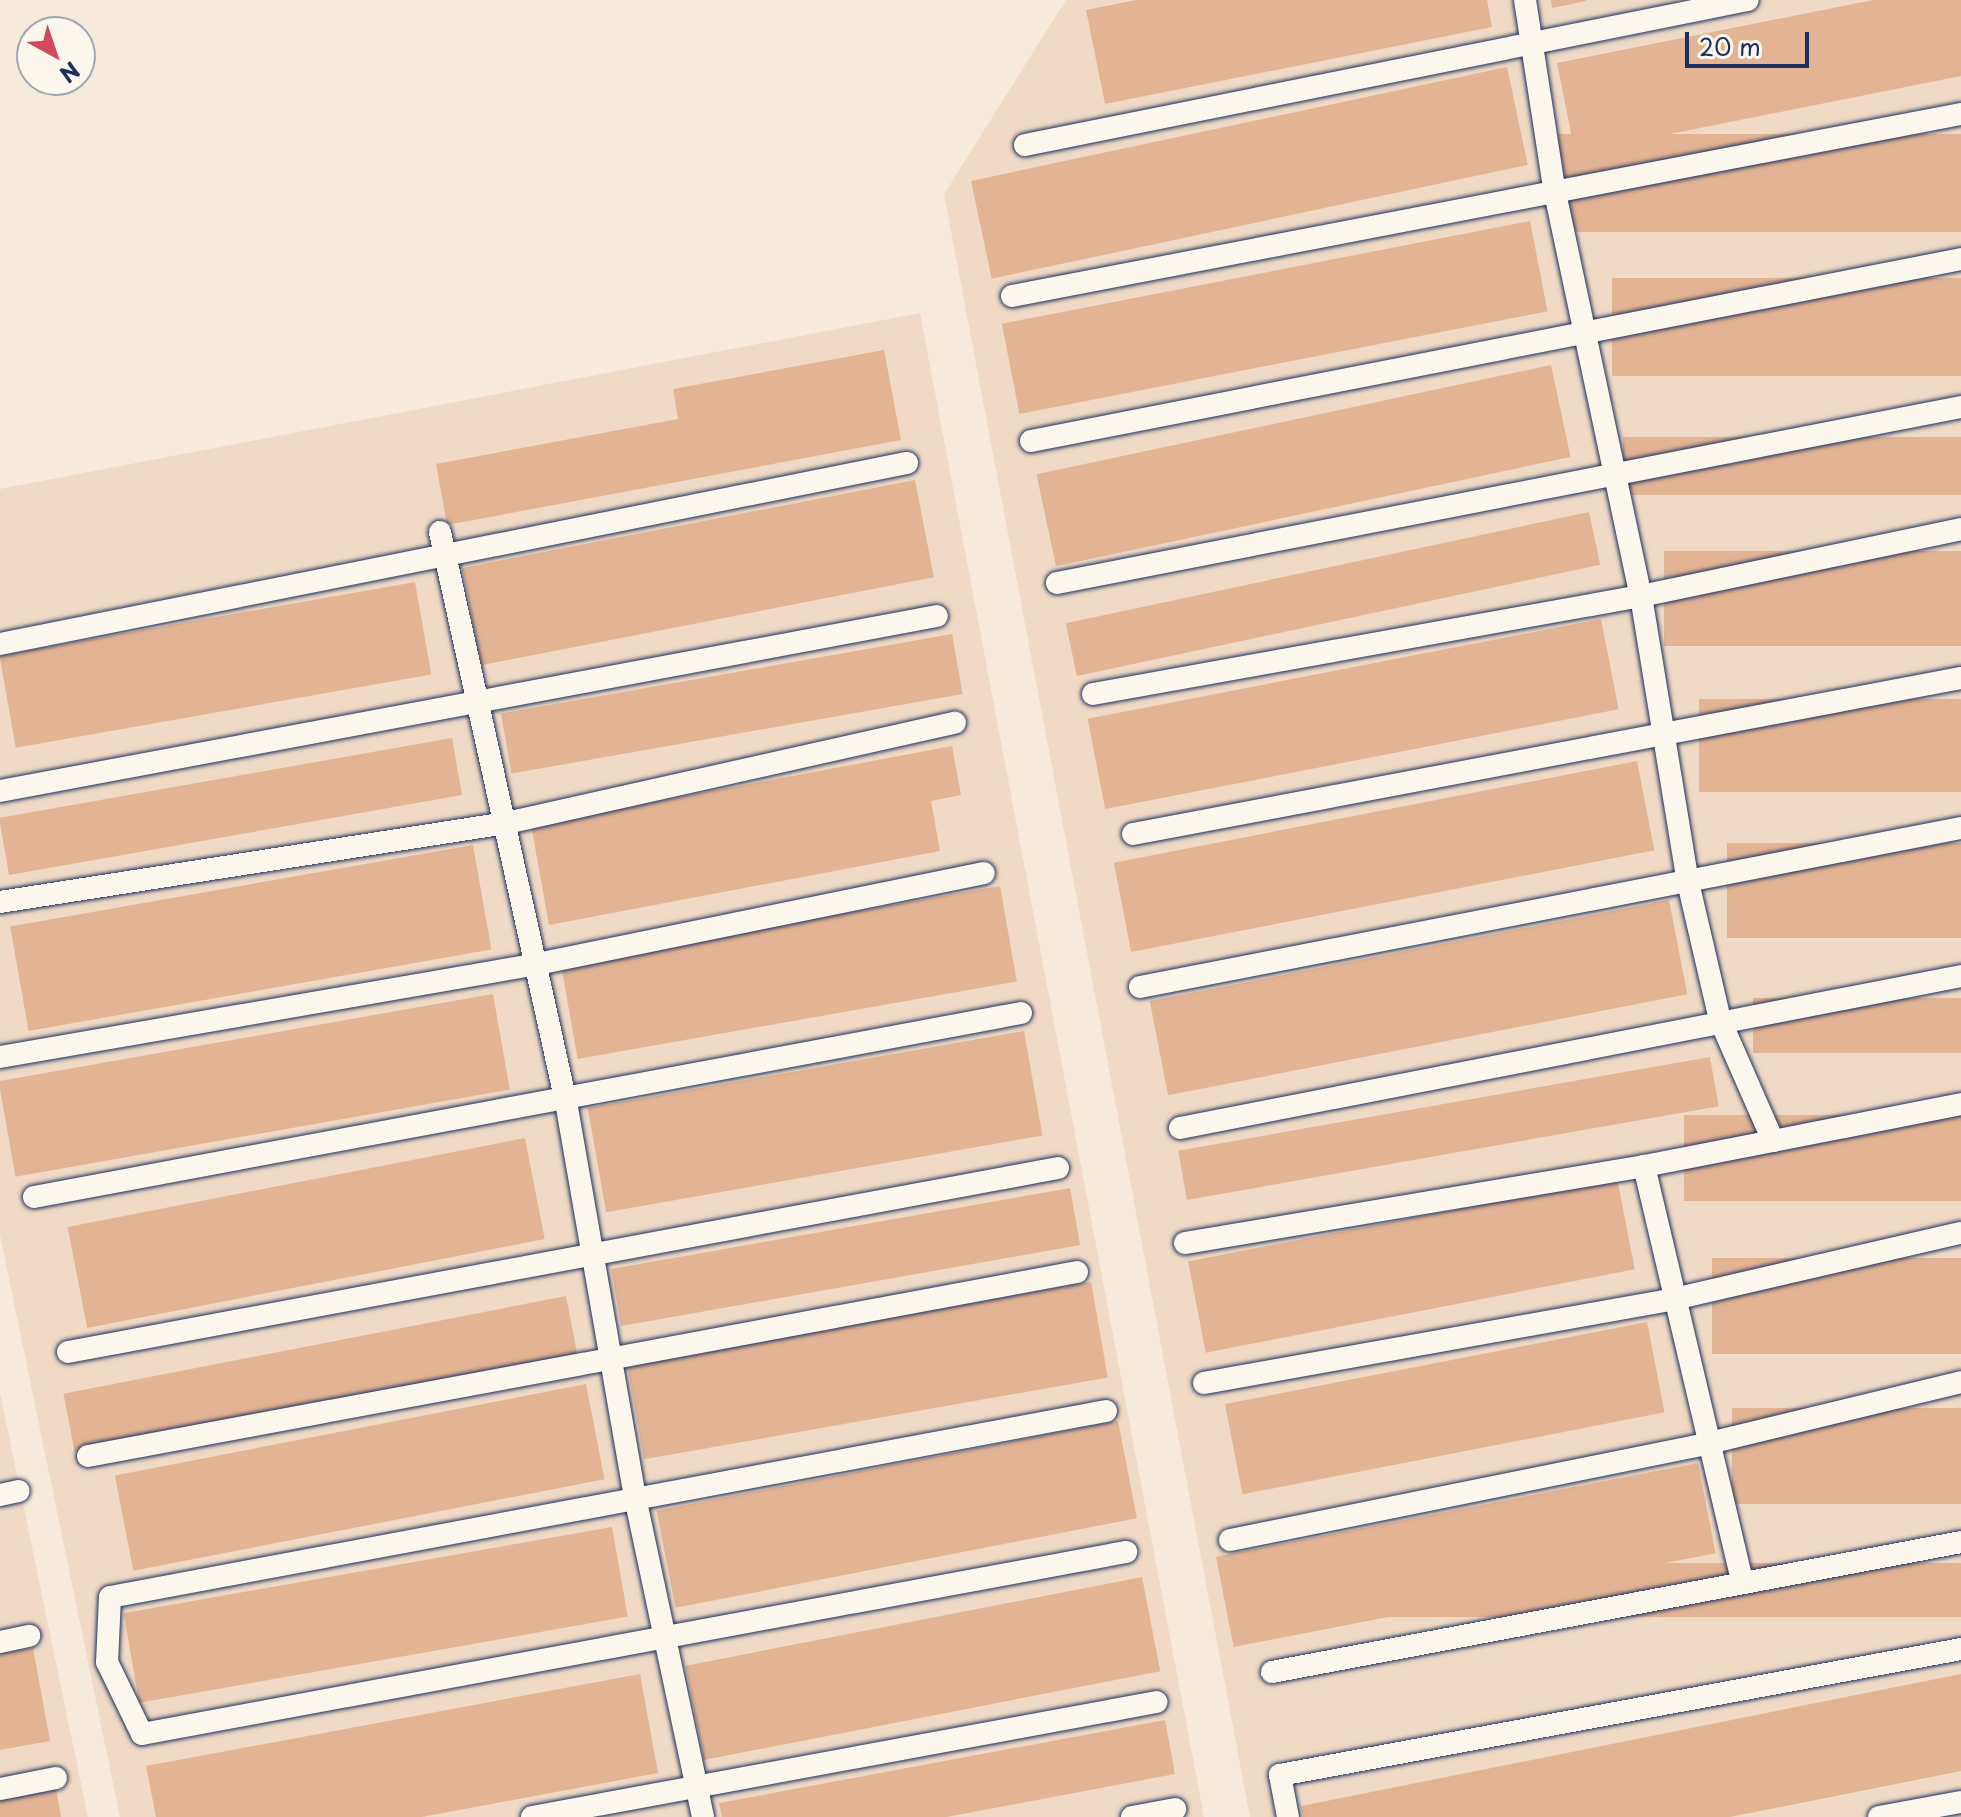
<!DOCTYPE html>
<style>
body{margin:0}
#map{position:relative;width:1961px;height:1817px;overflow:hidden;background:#f6eada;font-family:"Playpen Sans",sans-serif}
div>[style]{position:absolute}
.built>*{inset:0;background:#f0dac5}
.building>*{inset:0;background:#e3b494;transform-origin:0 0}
.roads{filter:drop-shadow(0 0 2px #1b2f5e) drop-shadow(0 0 2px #1b2f5e)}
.service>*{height:22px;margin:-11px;padding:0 11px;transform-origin:11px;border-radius:11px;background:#fbf7ec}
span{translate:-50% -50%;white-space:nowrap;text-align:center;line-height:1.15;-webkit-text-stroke:6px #fbf7ec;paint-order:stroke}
.north{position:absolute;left:16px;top:16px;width:80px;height:80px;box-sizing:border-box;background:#fbf7ec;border:2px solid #a1a7b3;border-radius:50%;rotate:140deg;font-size:22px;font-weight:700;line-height:32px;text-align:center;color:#1b2f5e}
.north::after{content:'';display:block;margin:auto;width:28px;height:36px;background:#d1495b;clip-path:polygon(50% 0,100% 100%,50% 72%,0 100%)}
.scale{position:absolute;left:1685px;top:32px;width:124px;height:36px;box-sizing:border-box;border:4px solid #1b2f5e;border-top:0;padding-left:10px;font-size:24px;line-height:28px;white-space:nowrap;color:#1b2f5e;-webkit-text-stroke:6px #fbf7ec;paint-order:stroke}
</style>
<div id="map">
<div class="built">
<i style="clip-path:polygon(1066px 0,1961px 0,1961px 1817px,1250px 1817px,944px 194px)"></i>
<i style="clip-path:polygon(920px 313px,1204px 1817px,120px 1817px,0 1235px,0 489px)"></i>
<i style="clip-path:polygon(0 1393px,88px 1817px,0 1817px)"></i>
</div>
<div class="building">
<i style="clip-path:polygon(1136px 0,1487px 0,1492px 27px,1105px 104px,1086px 10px)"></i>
<i style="clip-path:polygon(1551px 0,1586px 0,1586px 1px,1552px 8px)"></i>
<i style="clip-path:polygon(1873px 0,1961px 0,1961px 76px,1575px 153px,1557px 63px)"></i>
<i style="left:1507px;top:67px;width:100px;height:548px;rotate:78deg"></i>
<i style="left:1961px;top:134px;width:98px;height:403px;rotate:90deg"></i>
<i style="left:1530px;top:221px;width:92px;height:538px;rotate:79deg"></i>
<i style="left:1961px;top:278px;width:98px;height:349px;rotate:90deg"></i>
<i style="clip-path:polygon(884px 350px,901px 440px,447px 525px,436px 464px,678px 419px,673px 389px)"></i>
<i style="left:1551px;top:365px;width:94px;height:526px;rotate:78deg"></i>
<i style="left:1961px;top:437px;width:58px;height:338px;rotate:90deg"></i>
<i style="left:915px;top:480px;width:99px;height:461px;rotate:79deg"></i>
<i style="left:1589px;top:512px;width:54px;height:535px;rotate:78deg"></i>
<i style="left:1961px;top:551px;width:95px;height:297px;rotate:90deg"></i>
<i style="left:415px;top:582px;width:94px;height:422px;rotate:80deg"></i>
<i style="left:1601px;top:619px;width:92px;height:523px;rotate:79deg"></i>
<i style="left:952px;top:634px;width:61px;height:458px;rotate:80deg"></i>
<i style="left:1961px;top:699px;width:93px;height:262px;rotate:90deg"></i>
<i style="left:452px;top:738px;width:58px;height:460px;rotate:80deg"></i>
<i style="clip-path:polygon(952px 746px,961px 795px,931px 801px,940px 851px,549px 925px,531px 825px)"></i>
<i style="left:1637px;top:761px;width:91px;height:533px;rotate:79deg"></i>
<i style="left:1961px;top:843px;width:95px;height:234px;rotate:90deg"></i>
<i style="left:473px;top:845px;width:106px;height:470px;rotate:80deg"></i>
<i style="left:1000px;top:886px;width:97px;height:446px;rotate:80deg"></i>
<i style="left:1669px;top:900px;width:96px;height:529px;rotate:79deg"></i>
<i style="left:493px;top:994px;width:97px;height:502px;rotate:80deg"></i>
<i style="left:1961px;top:998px;width:55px;height:208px;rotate:90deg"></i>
<i style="left:1024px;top:1031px;width:106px;height:443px;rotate:80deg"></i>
<i style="left:1710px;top:1057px;width:50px;height:540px;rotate:80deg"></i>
<i style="left:1961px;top:1115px;width:86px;height:277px;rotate:90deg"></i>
<i style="left:525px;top:1138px;width:103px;height:466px;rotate:79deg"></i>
<i style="left:1617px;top:1178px;width:93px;height:437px;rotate:79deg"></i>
<i style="left:1070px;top:1188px;width:58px;height:466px;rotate:80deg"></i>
<i style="left:1961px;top:1258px;width:96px;height:249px;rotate:90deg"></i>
<i style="left:1091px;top:1282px;width:97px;height:471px;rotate:80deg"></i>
<i style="left:566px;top:1296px;width:59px;height:512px;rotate:79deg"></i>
<i style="left:1647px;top:1322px;width:92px;height:430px;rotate:79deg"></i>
<i style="left:586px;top:1384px;width:97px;height:480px;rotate:79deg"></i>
<i style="left:1961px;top:1408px;width:96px;height:229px;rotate:90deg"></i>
<i style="left:1118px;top:1421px;width:99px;height:470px;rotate:79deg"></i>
<i style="left:1698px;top:1463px;width:92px;height:491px;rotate:79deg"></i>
<i style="left:612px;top:1527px;width:91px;height:496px;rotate:80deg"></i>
<i style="left:1961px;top:1563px;width:54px;height:691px;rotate:90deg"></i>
<i style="left:1142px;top:1577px;width:96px;height:465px;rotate:79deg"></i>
<i style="clip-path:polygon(33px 1648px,50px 1741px,0 1750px,0 1654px)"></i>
<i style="clip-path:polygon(640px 1674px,658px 1773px,422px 1817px,156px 1817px,146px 1766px)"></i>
<i style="clip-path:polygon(1961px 1674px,1961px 1771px,1730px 1817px,1303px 1817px,1301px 1806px)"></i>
<i style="clip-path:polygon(1165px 1720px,1175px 1774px,947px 1817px,722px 1817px,719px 1803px)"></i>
<i style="clip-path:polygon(56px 1788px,61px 1817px,0 1817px,0 1798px)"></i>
</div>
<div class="roads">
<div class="service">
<i style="left:1525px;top:0;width:190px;rotate:81.2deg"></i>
<i style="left:1554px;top:188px;width:417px;rotate:78deg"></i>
<i style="left:1641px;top:596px;width:286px;rotate:80.7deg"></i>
<i style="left:1687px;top:878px;width:146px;rotate:76.9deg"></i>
<i style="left:1720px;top:1020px;width:132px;rotate:66.3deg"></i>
<i style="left:1773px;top:1141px;width:131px;rotate:169deg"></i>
<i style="left:1644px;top:1166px;width:424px;rotate:76.7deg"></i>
<i style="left:1025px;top:145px;width:737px;rotate:-11.34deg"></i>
<i style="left:1012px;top:296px;width:966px;rotate:-10.86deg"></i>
<i style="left:1031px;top:441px;width:948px;rotate:-11.07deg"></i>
<i style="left:440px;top:532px;width:584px;rotate:77.54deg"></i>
<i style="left:566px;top:1102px;width:401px;rotate:80.1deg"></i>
<i style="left:635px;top:1497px;width:327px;rotate:78deg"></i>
<i style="left:1057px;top:583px;width:921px;rotate:-11.02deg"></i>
<i style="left:0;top:644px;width:925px;rotate:-11.29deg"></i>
<i style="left:1093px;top:694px;width:557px;rotate:-10.14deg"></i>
<i style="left:1641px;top:596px;width:327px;rotate:-11.8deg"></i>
<i style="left:0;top:791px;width:953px;rotate:-10.58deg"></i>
<i style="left:1133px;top:834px;width:843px;rotate:-10.67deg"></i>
<i style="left:0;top:902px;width:512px;rotate:-8.87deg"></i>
<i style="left:506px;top:823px;width:460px;rotate:-12.6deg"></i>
<i style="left:1140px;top:987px;width:836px;rotate:-10.96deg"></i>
<i style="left:0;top:1057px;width:540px;rotate:-9.81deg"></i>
<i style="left:532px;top:965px;width:461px;rotate:-11.5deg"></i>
<i style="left:1180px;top:1128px;width:796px;rotate:-11.01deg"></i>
<i style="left:1773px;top:1141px;width:192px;rotate:-11.1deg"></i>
<i style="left:34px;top:1197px;width:1004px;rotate:-10.56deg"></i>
<i style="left:1185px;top:1243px;width:465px;rotate:-9.5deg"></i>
<i style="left:68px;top:1352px;width:1007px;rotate:-10.53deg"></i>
<i style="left:1204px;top:1383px;width:477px;rotate:-10.1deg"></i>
<i style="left:1674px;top:1299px;width:294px;rotate:-13deg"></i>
<i style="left:1106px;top:1411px;width:1013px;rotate:169.42deg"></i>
<i style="left:110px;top:1597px;width:65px;rotate:92.6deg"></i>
<i style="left:107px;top:1662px;width:80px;rotate:64.1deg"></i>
<i style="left:142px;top:1734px;width:1001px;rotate:-10.48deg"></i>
<i style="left:88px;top:1456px;width:1006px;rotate:-10.54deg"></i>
<i style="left:0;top:1495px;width:19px;rotate:-12deg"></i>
<i style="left:1230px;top:1540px;width:485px;rotate:-11.4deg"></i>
<i style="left:1705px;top:1444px;width:263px;rotate:-13.6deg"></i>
<i style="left:0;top:1642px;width:30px;rotate:-12deg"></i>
<i style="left:1272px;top:1672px;width:701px;rotate:-10.68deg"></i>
<i style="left:0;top:1789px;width:57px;rotate:-11.1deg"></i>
<i style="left:532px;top:1817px;width:635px;rotate:-10.43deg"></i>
<i style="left:1132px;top:1817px;width:44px;rotate:-10.5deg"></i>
<i style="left:1288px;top:1817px;width:43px;rotate:-100.8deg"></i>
<i style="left:1280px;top:1775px;width:693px;rotate:-10.48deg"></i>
<i style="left:1879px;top:1817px;width:83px;rotate:-10.4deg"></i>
</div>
</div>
<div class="north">N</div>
<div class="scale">20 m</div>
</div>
